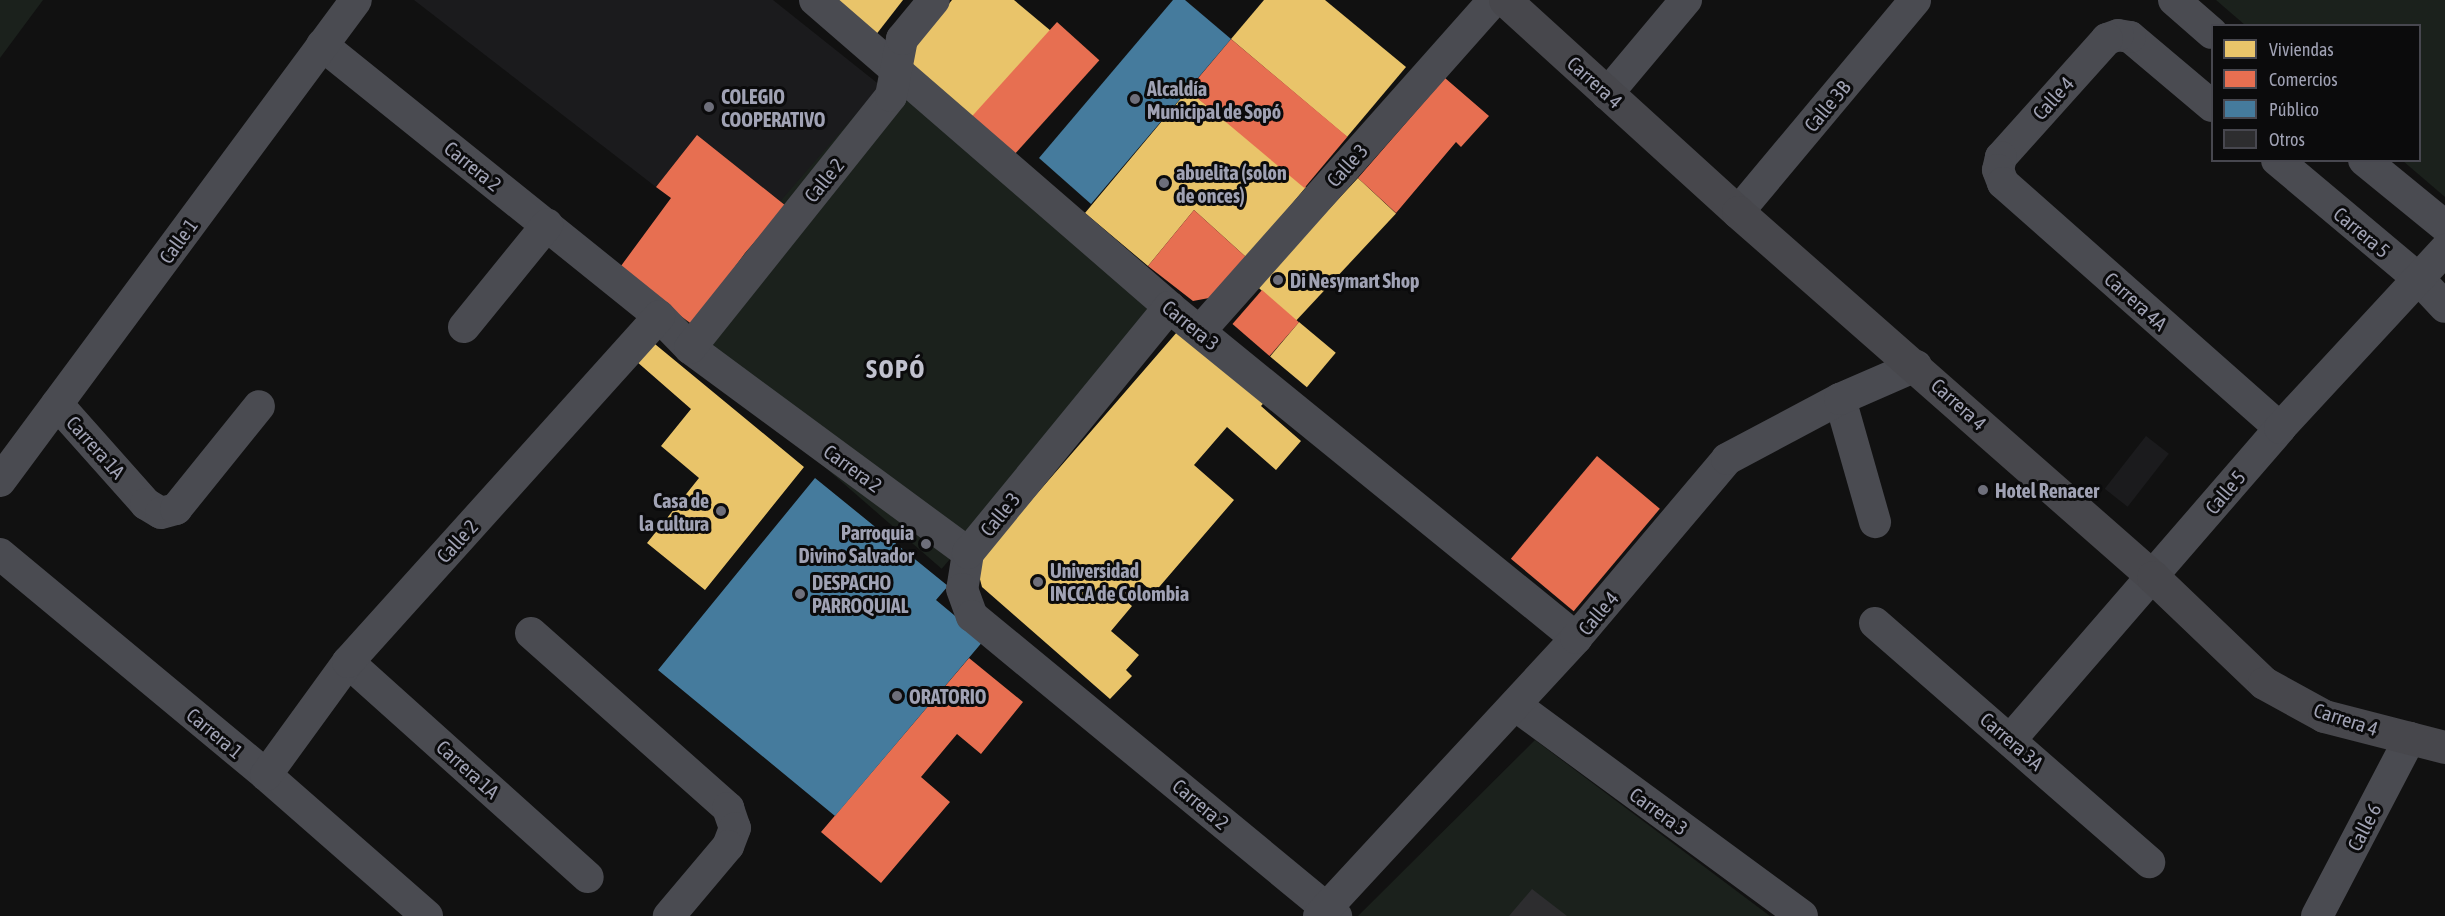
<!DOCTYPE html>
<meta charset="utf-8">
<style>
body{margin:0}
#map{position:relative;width:2445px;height:916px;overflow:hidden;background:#111;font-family:"Asap Condensed",sans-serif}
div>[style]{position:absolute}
.built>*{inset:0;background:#1b1b1d;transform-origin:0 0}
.green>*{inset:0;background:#1b211c;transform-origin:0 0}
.homes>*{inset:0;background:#e9c46a;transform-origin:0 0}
.shops>*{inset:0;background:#e76f51;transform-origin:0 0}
.public>*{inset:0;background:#457b9d}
.building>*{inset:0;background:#2d2d2f}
.minor>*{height:32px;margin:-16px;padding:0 16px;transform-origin:16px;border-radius:16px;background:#4a4b51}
.major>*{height:33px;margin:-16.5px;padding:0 16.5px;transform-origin:16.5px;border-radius:16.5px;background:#47474c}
.dots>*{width:16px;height:16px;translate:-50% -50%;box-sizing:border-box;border:3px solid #0b0b0c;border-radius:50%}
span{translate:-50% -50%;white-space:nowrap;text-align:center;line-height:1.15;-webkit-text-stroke:6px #0b0b0c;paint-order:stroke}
.street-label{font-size:20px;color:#a0a2b4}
.poi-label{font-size:20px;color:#a0a2b4;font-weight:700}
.left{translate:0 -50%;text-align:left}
.right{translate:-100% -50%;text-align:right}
.district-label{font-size:26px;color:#c1c2cf;font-weight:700;letter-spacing:1.5px}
.legend{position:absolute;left:2211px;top:24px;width:210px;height:138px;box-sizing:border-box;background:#0b0b0c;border:2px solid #47474f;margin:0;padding:8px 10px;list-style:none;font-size:18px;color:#a0a2b4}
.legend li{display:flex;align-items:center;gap:12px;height:30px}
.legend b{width:30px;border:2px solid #47474f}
</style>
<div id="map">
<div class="built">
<i style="clip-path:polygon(414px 0,773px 0,881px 86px,786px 206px,697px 136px,656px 187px)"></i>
<i style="left:2146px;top:436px;width:29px;height:67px;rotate:38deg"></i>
</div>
<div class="green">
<i style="clip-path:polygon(0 0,43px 0,0 58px)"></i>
<i style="clip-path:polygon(2216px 0,2445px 0,2445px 197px,2403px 161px,2420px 160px,2420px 26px,2245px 25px)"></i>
<i style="left:896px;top:68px;width:363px;height:348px;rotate:41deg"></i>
<i style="clip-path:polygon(1535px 740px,1770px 916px,1358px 916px)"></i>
</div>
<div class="homes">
<i style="clip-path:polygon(836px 0,903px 0,875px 36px)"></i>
<i style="clip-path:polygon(952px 0,1014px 0,1051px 31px,976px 121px,903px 60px)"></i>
<i style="clip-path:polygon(1264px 0,1325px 0,1406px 67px,1347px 137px,1231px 39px)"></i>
<i style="clip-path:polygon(1188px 90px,1306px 187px,1247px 258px,1194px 210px,1148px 266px,1085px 213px)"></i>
<i style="left:1358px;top:178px;width:52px;height:148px;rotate:43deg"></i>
<i style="left:1299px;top:322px;width:48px;height:45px;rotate:40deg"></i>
<i style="clip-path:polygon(1184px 324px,1268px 398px,1261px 406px,1301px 441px,1276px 470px,1227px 427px,1194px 465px,1234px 500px,1154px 593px,1142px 583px,1126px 601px,1132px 606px,1111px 631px,1139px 655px,1126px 670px,1132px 676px,1110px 699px,982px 587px,976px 564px)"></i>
<i style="clip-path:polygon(644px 335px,804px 467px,705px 590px,647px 543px,699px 478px,661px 446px,691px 409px,628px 354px)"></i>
</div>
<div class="shops">
<i style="left:1057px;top:22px;width:57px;height:128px;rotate:42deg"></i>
<i style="left:1231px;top:39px;width:152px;height:67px;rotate:40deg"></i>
<i style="clip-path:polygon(1445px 78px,1489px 116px,1461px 147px,1456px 142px,1396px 213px,1358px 178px)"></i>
<i style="clip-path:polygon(697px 135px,786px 206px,745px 253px,693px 325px,618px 270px,671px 198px,656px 187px)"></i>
<i style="clip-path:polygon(1194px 210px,1247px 258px,1209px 298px,1193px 301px,1148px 266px)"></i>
<i style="left:1262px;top:290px;width:49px;height:45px;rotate:41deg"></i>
<i style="left:1597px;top:456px;width:82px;height:134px;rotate:40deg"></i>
<i style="clip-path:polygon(969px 658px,1023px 702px,981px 754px,957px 734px,921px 777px,950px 802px,881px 883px,821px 832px)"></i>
</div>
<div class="public">
<i style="clip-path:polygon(1173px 0,1185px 0,1231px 39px,1091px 204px,1039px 158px)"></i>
<i style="clip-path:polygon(815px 478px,948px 586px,936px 600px,984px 640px,835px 816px,658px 670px)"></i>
</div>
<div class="building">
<i style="clip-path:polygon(1532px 889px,1567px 916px,1509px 916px)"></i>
</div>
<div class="minor">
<i style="left:815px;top:0;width:469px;rotate:40.9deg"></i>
<i style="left:1169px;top:307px;width:525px;rotate:39.12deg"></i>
<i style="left:2174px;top:0;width:50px;rotate:41deg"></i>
<i style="left:322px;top:45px;width:432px;rotate:38.8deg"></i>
<i style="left:659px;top:316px;width:45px;rotate:45.9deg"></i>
<i style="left:690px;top:348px;width:345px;rotate:36.4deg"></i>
<i style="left:968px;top:553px;width:36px;rotate:99deg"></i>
<i style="left:962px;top:589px;width:29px;rotate:70deg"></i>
<i style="left:972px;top:616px;width:472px;rotate:39.5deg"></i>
<i style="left:1607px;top:94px;width:123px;rotate:-50deg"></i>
<i style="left:2212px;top:106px;width:107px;rotate:-139.9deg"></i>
<i style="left:2130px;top:37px;width:12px;rotate:-171deg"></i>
<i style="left:2118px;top:35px;width:12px;rotate:160deg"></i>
<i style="left:2107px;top:39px;width:159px;rotate:131.9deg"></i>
<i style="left:2001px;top:157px;width:13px;rotate:103deg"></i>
<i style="left:1998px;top:170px;width:14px;rotate:69deg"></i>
<i style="left:2003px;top:183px;width:370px;rotate:41.5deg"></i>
<i style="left:2277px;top:160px;width:185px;rotate:40deg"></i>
<i style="left:2419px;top:279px;width:38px;rotate:47deg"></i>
<i style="left:2364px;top:160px;width:104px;rotate:39.2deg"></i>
<i style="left:1738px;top:212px;width:276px;rotate:-50.1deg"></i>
<i style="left:464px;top:327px;width:132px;rotate:-50.9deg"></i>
<i style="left:1200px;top:331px;width:443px;rotate:-48.4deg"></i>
<i style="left:690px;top:348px;width:322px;rotate:-51.4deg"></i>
<i style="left:891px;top:96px;width:58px;rotate:-79.1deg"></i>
<i style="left:902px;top:39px;width:50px;rotate:-50.6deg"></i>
<i style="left:1840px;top:399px;width:128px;rotate:74.1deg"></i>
<i style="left:57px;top:404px;width:134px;rotate:48.3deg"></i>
<i style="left:146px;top:504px;width:17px;rotate:31deg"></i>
<i style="left:161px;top:513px;width:16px;rotate:-15deg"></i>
<i style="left:176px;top:509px;width:132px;rotate:-51.1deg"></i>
<i style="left:0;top:481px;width:598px;rotate:-53.49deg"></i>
<i style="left:968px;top:553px;width:318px;rotate:-50.7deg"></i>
<i style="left:0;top:554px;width:346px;rotate:39.7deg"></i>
<i style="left:266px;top:775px;width:214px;rotate:41.2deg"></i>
<i style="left:1875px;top:623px;width:364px;rotate:41.1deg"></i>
<i style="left:531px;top:633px;width:264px;rotate:41.6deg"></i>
<i style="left:728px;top:808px;width:21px;rotate:71deg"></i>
<i style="left:735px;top:828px;width:19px;rotate:111deg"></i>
<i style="left:728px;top:846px;width:92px;rotate:130.1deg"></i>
<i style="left:348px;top:662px;width:322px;rotate:41.9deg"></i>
<i style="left:1515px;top:705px;width:356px;rotate:36.3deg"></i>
<i style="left:2011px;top:739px;width:411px;rotate:-49.1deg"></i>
<i style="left:2280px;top:428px;width:243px;rotate:-47.2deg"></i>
<i style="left:266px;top:775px;width:140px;rotate:-54deg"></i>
<i style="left:348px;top:662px;width:465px;rotate:-48deg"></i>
<i style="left:1319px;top:916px;width:379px;rotate:-47.2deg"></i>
<i style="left:1576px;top:638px;width:234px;rotate:-49.8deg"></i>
<i style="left:1727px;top:459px;width:128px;rotate:-28deg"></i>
<i style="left:1840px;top:399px;width:83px;rotate:-23.5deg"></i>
<i style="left:2317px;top:916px;width:201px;rotate:-62.4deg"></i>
</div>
<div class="major">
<i style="left:1505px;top:0;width:315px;rotate:42.3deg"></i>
<i style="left:1738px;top:212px;width:553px;rotate:41.33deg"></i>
<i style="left:2153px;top:577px;width:153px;rotate:43.7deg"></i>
<i style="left:2264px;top:683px;width:68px;rotate:28.8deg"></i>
<i style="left:2324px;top:716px;width:125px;rotate:14.4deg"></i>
</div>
<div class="dots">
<i style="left:1135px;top:99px;background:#6e6f7b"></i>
<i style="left:709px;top:107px;background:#6e6f7b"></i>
<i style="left:1164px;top:183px;background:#6e6f7b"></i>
<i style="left:1278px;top:280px;background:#6e6f7b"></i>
<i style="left:1983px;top:490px;background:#6e6f7b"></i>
<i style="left:721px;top:511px;background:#6e6f7b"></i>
<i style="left:926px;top:544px;background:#6e6f7b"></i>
<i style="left:1038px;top:582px;background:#6e6f7b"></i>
<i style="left:800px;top:594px;background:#6e6f7b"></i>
<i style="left:897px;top:696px;background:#6e6f7b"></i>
</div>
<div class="street-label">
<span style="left:1595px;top:82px;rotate:42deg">Carrera 4</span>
<span style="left:2053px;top:98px;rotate:-48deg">Calle 4</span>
<span style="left:1827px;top:106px;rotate:-50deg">Calle 3B</span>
<span style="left:1347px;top:165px;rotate:-48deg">Calle 3</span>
<span style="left:473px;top:166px;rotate:39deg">Carrera 2</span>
<span style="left:824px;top:180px;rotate:-51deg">Calle 2</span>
<span style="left:2362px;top:232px;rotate:40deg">Carrera 5</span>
<span style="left:178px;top:241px;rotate:-54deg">Calle 1</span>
<span style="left:2136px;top:301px;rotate:42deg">Carrera 4A</span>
<span style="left:1191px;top:325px;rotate:39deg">Carrera 3</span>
<span style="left:1959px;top:404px;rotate:42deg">Carrera 4</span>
<span style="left:96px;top:447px;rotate:48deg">Carrera 1A</span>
<span style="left:853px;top:468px;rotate:36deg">Carrera 2</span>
<span style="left:2225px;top:492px;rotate:-50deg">Calle 5</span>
<span style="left:1000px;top:514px;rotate:-51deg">Calle 3</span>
<span style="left:457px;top:541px;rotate:-48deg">Calle 2</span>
<span style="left:1598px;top:613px;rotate:-50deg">Calle 4</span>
<span style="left:2346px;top:719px;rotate:18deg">Carrera 4</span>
<span style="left:215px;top:733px;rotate:40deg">Carrera 1</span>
<span style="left:2012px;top:741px;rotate:41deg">Carrera 3A</span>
<span style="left:468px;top:769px;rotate:42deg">Carrera 1A</span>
<span style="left:1201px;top:804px;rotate:40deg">Carrera 2</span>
<span style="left:1659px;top:811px;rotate:36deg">Carrera 3</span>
<span style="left:2364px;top:827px;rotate:-63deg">Calle 6</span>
</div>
<div class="poi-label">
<span class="left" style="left:1147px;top:100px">Alcaldía<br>Municipal de Sopó</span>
<span class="left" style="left:721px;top:108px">COLEGIO<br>COOPERATIVO</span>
<span class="left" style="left:1176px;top:184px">abuelita (solon<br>de onces)</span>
<span class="left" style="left:1290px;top:280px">Di Nesymart Shop</span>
<span class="left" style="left:1995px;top:490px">Hotel Renacer</span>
<span class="right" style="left:709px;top:512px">Casa de<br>la cultura</span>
<span class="right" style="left:914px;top:544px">Parroquia<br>Divino Salvador</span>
<span class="left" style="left:1050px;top:582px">Universidad<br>INCCA de Colombia</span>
<span class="left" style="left:812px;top:594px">DESPACHO<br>PARROQUIAL</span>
<span class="left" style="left:909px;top:696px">ORATORIO</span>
</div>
<div class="district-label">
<span style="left:896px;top:370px">SOPÓ</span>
</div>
<ul class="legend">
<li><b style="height:16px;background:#e9c46a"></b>Viviendas</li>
<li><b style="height:16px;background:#e76f51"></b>Comercios</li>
<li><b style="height:16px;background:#457b9d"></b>Público</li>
<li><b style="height:16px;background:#2d2d2f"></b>Otros</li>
</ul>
</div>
